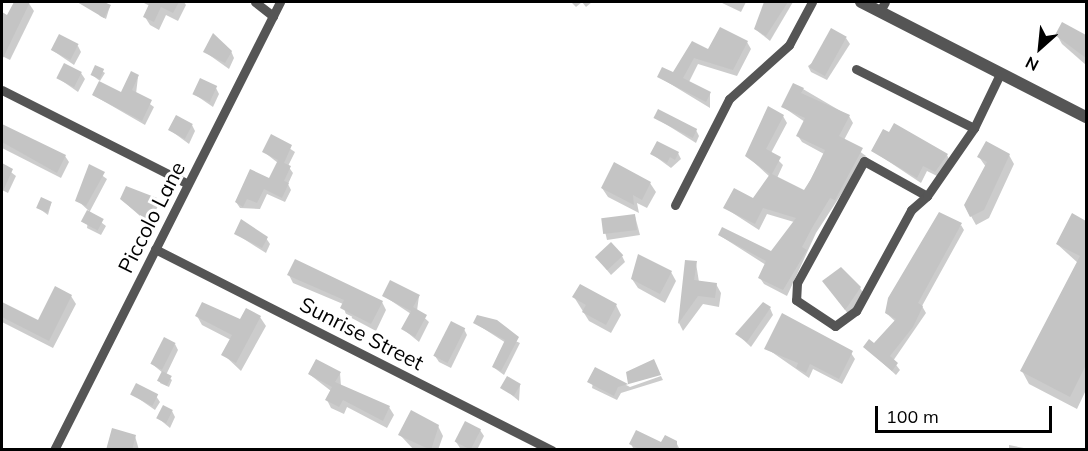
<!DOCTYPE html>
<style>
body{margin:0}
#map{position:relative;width:1088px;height:451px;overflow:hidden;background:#fff;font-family:Mulish,sans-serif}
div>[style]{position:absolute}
.shadow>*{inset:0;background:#0003}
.building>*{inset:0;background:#c4c4c4;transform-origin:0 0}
.minor>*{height:9px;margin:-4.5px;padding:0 4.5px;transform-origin:4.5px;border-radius:4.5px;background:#555}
.tertiary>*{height:12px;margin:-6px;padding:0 6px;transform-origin:6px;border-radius:6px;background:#555}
span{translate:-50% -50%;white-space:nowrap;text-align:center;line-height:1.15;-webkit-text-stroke:6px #fff;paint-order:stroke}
.street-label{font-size:21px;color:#000}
.frame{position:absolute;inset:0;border:3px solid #000;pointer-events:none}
.north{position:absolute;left:1010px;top:18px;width:60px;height:60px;-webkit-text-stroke:4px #fff;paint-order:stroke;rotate:207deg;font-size:16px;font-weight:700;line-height:24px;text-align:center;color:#000}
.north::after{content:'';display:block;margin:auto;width:21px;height:27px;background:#000;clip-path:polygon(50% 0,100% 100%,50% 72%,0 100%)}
.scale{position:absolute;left:875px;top:406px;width:177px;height:27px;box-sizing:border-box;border:3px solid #000;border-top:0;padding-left:8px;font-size:18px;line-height:21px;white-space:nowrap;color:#000;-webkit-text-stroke:4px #fff;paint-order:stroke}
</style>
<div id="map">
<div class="shadow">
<i style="clip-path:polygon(15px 2px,28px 2px,34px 11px,10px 60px,2px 56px,2px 25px)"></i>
<i style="clip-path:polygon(142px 2px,184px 2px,186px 5px,178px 21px,166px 15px,159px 30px,150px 25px,145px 17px,150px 6px)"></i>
<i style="clip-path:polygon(571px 2px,582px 2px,576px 7px)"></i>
<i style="clip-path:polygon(582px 2px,592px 2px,586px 7px)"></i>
<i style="clip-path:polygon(720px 2px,746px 2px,741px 12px)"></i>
<i style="clip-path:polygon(769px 2px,793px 2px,770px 41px,755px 29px)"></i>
<i style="clip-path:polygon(110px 6px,106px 19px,100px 16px,98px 13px)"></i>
<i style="clip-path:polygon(1062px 24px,1086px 36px,1086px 65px,1062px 44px,1057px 35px)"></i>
<i style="clip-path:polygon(846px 38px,850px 44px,827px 80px,811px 72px,808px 66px)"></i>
<i style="clip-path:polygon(747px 42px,751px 49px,737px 76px,698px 64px,689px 82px,710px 93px,710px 108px,659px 77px,674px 74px,692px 43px,709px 51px)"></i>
<i style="clip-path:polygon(78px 46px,81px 52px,74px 65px,52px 50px)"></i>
<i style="clip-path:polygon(231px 51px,234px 58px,229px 69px,205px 52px)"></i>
<i style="clip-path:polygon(96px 67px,105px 73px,100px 81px,92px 75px)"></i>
<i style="clip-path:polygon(81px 73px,85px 79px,78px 92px,58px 78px)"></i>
<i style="clip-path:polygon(138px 77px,136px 94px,154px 107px,145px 125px,93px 95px,122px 95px)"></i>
<i style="clip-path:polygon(216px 88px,219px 94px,213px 107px,194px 94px)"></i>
<i style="clip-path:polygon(803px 89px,849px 116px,853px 123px,844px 140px,866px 156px,816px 233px,787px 296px,764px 284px,760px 278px,766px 265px,719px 235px,772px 253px,794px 222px,767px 214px,759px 230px,725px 208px,754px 200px,770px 177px,747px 156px,783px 116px,787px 123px,771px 153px,783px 165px,777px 178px,804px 192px,824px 154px,802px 142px,798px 136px,805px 122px,783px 107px)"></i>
<i style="clip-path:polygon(656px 118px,696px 130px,699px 136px,696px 143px)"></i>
<i style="clip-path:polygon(192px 125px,195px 131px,189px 144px,170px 130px)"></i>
<i style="clip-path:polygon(2px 126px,65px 156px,69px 162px,61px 178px,2px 148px)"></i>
<i style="clip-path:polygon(271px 136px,295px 152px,288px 166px,293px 173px,288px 184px,291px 190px,285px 202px,267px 194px,260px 209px,240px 208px,236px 202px,270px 180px,278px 163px,264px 152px)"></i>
<i style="clip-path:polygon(873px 151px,947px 155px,950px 161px,939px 177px,927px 171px,921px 183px)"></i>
<i style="clip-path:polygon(678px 153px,681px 159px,671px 168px,652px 154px)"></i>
<i style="clip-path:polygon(1009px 155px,1014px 164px,989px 218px,976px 225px,971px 216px,986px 167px,979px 157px)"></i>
<i style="clip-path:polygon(3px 166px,16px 176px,8px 193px,2px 190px)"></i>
<i style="clip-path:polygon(89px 166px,107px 179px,89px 213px,106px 226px,101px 235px,87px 228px,89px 211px,77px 200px)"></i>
<i style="clip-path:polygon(650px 183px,656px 192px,647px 208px,637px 203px,639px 213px,608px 197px,602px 188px)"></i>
<i style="clip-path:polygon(121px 199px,156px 199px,159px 204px,149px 224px)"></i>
<i style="clip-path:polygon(51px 204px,48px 215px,37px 207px)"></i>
<i style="clip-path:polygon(635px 216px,640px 235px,607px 240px,602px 219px)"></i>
<i style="clip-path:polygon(1072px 216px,1086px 223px,1086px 390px,1077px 409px,1029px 384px,1022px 371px,1078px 263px,1057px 244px)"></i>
<i style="clip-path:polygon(961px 225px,964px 230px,922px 306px,926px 313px,893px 361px,900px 370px,896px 375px,865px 347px,874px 345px,896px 322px,886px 313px)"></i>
<i style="clip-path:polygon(236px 234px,266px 238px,270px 244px,266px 253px)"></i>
<i style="clip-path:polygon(622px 256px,625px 262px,611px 275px,597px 258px)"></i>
<i style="clip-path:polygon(639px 256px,671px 272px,676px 281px,665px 303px,638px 288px,632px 279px)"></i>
<i style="clip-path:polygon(687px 261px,696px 263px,699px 282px,716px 284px,721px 293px,719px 307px,703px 304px,683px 331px,679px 323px)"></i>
<i style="clip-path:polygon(289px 275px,382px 302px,386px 310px,376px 331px,346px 315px,343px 304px,293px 283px)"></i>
<i style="clip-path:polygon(828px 287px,860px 288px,864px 294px,849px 315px)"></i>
<i style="clip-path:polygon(71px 296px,76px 304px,53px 348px,2px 322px,2px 304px,38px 322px)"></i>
<i style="clip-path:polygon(384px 296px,419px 296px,417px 311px,429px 322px,419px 342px,403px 329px,411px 314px)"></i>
<i style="clip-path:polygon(574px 297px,616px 305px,621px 315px,611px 333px,589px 321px)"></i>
<i style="clip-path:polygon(770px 308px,773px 315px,751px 347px,737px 334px)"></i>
<i style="clip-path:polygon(197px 316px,241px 321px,260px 317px,266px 326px,241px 371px,223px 354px,231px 340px,202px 325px)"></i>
<i style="clip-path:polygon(475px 323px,520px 343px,504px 375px,493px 367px,506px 343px)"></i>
<i style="clip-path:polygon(464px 329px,467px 335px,451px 368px,439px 362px,435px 356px)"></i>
<i style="clip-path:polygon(175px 344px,178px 350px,166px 375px,172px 380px,169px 387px,160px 383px,163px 373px,152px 364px)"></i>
<i style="clip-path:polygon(766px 348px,851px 353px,855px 359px,842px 384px,813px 369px,809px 378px)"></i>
<i style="clip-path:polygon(595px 369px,630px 387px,661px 376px,663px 380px,621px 393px,617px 400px,592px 388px)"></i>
<i style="clip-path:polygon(340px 373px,341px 386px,389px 407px,394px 415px,387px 428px,347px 407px,344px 414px,331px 408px,327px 400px,331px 391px,309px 374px)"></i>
<i style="clip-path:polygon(520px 385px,519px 401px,503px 388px)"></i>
<i style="clip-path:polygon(132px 394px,156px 396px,160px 402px,155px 410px)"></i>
<i style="clip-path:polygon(172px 411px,175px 417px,170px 428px,158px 418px)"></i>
<i style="clip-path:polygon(438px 426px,443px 436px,438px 450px,414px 450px,400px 435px)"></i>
<i style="clip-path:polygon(480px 430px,484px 436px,477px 450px,460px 448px,456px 442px)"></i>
<i style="clip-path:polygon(135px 436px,139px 450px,107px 450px)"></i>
<i style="clip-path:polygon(676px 442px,680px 450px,634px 450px,631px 444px)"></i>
<i style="clip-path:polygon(1009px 445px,1034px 450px,1009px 450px)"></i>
</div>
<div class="building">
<i style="clip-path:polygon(14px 2px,30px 2px,2px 60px,2px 12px,7px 15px)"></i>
<i style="clip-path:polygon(77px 2px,104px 2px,111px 5px,104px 18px)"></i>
<i style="clip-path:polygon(150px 2px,179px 2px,173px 13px,161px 7px,154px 22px,143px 17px)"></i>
<i style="clip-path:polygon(764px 2px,788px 2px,766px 36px,754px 29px)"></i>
<i style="clip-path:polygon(1062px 22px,1086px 35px,1086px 58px,1055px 35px)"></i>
<i style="clip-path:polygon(720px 27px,748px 41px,733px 70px,694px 58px,683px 78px,711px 92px,706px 102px,657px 77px,662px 67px,673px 72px,692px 41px,708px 49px)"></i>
<i style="left:831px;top:28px;width:18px;height:45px;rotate:29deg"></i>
<i style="clip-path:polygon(213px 33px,232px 51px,225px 63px,203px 52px)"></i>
<i style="left:59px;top:34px;width:22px;height:18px;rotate:27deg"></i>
<i style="left:64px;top:63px;width:20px;height:17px;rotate:27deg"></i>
<i style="left:95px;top:65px;width:10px;height:11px;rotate:24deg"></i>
<i style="clip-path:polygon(131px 71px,139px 75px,132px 90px,152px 100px,142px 121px,92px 95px,99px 81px,121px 92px)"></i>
<i style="left:200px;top:78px;width:19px;height:18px;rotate:25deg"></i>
<i style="clip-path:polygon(793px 83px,804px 88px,801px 93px,850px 115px,839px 136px,863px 148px,835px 200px,830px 198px,813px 226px,802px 247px,807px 250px,783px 290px,758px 278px,766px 261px,718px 235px,722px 227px,771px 251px,796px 218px,763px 208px,755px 224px,723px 208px,734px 188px,753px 198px,770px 174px,745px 156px,768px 106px,784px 115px,766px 149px,781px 157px,772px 174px,804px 190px,811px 179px,825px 150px,796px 136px,805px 118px,781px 107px)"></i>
<i style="left:658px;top:109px;width:44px;height:10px;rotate:27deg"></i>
<i style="left:176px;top:115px;width:19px;height:17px;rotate:28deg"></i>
<i style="clip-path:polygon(894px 123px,948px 154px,935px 172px,923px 166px,917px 178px,871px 151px,883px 129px,889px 132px)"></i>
<i style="clip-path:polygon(2px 124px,66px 155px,57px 173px,2px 142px)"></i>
<i style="clip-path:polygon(271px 134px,292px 145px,284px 163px,291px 166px,284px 181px,289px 183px,282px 198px,264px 189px,257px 203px,247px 199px,243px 207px,235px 202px,250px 169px,269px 178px,278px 160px,262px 152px)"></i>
<i style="clip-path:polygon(657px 141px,679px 152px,675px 160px,670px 157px,667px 163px,650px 154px)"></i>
<i style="clip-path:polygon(986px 141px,1010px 154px,984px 210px,970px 217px,964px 205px,987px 162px,977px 157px)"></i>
<i style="clip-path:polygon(614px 162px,651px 182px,642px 200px,633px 195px,634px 205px,601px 188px)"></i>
<i style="clip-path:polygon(2px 163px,13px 169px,2px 193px)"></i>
<i style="clip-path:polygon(89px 164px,105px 172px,86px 206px,75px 201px)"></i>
<i style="clip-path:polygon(126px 186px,157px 198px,146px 220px,120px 199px)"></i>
<i style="left:41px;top:197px;width:12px;height:12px;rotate:24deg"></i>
<i style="left:87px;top:210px;width:19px;height:13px;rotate:28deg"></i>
<i style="clip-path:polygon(939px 212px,962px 223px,918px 303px,923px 306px,913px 327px,890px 356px,898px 363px,892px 371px,863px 347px,869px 339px,874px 343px,896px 319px,885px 313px,888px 298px)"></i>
<i style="clip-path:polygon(1072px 213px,1086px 221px,1086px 365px,1070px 397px,1020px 371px,1080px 256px,1056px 244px)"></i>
<i style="left:635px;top:214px;width:16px;height:34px;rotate:83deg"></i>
<i style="clip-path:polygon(241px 219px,268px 237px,262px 248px,234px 234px)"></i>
<i style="left:611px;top:242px;width:18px;height:22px;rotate:47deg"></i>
<i style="clip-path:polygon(638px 254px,672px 271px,660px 294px,631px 279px)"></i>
<i style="clip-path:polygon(295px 259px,383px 301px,371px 324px,340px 308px,344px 300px,287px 275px)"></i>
<i style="clip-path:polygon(685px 260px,697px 261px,694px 280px,717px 283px,715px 298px,698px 296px,678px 324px)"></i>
<i style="clip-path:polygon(841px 267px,861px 287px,845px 310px,822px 281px)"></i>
<i style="clip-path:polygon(390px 280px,420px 295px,413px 307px,427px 315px,415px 337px,401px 329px,411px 311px,382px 296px)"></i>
<i style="clip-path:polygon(580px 284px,617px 304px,606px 325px,582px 312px,586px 305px,572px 297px)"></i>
<i style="clip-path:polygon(55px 286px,72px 295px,49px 341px,2px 317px,2px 302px,38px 320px)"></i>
<i style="clip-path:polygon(202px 302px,240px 319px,246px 308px,261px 316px,236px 363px,221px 355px,232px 335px,195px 316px)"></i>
<i style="clip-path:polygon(763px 302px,771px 307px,747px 342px,735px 334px)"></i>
<i style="clip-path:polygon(782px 313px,853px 351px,839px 379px,810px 364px,806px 373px,796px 368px,798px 363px,764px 349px)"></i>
<i style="clip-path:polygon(477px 315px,497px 320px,519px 337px,501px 371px,492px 367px,505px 340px,473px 323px)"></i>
<i style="left:451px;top:321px;width:16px;height:39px;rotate:27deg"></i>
<i style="left:164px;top:337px;width:13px;height:30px;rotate:27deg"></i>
<i style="clip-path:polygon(316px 359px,341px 372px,335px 382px,390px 406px,383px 421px,343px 400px,339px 407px,325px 400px,332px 387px,308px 374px)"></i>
<i style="clip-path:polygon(654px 359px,661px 375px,618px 387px,614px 396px,587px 382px,595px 367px,628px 384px,626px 372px)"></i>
<i style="left:162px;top:371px;width:11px;height:11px;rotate:27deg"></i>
<i style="left:507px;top:376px;width:16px;height:14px;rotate:30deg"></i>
<i style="left:136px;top:383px;width:25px;height:13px;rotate:27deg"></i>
<i style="left:163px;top:405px;width:11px;height:15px;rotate:27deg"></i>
<i style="clip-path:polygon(411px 410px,439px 425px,431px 450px,398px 435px)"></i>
<i style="left:465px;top:421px;width:18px;height:23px;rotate:27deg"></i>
<i style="clip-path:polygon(112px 428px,136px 435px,132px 450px,106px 450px)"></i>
<i style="clip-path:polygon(636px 430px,661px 442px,665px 435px,677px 441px,677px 450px,641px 450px,629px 444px)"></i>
</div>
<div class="minor">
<i style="left:255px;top:2px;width:23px;rotate:38deg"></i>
<i style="left:880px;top:11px;width:10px;rotate:-61deg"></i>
<i style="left:856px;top:69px;width:132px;rotate:26.6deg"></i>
<i style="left:2px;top:90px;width:208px;rotate:26.8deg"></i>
<i style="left:927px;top:196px;width:72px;rotate:-150.9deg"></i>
<i style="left:864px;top:161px;width:139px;rotate:118.8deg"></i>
<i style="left:797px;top:283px;width:17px;rotate:93deg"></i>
<i style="left:796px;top:300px;width:47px;rotate:33.7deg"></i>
<i style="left:835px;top:326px;width:26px;rotate:-36deg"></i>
<i style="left:856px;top:311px;width:115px;rotate:-61.4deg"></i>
<i style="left:911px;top:210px;width:21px;rotate:-41deg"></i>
<i style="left:927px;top:196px;width:83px;rotate:-55.3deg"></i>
<i style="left:974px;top:128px;width:60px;rotate:-64.3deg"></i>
<i style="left:675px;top:205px;width:119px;rotate:-63deg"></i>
<i style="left:729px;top:99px;width:81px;rotate:-42deg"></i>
<i style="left:789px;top:45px;width:49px;rotate:-61.9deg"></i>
<i style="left:155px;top:249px;width:445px;rotate:26.9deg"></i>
<i style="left:54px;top:450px;width:502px;rotate:-63.23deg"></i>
</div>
<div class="tertiary">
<i style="left:861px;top:2px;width:253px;rotate:27.1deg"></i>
</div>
<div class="street-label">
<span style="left:151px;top:217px;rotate:-63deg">Piccolo Lane</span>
<span style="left:362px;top:333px;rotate:27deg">Sunrise Street</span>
</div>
<div class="frame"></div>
<div class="north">N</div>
<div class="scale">100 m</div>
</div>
